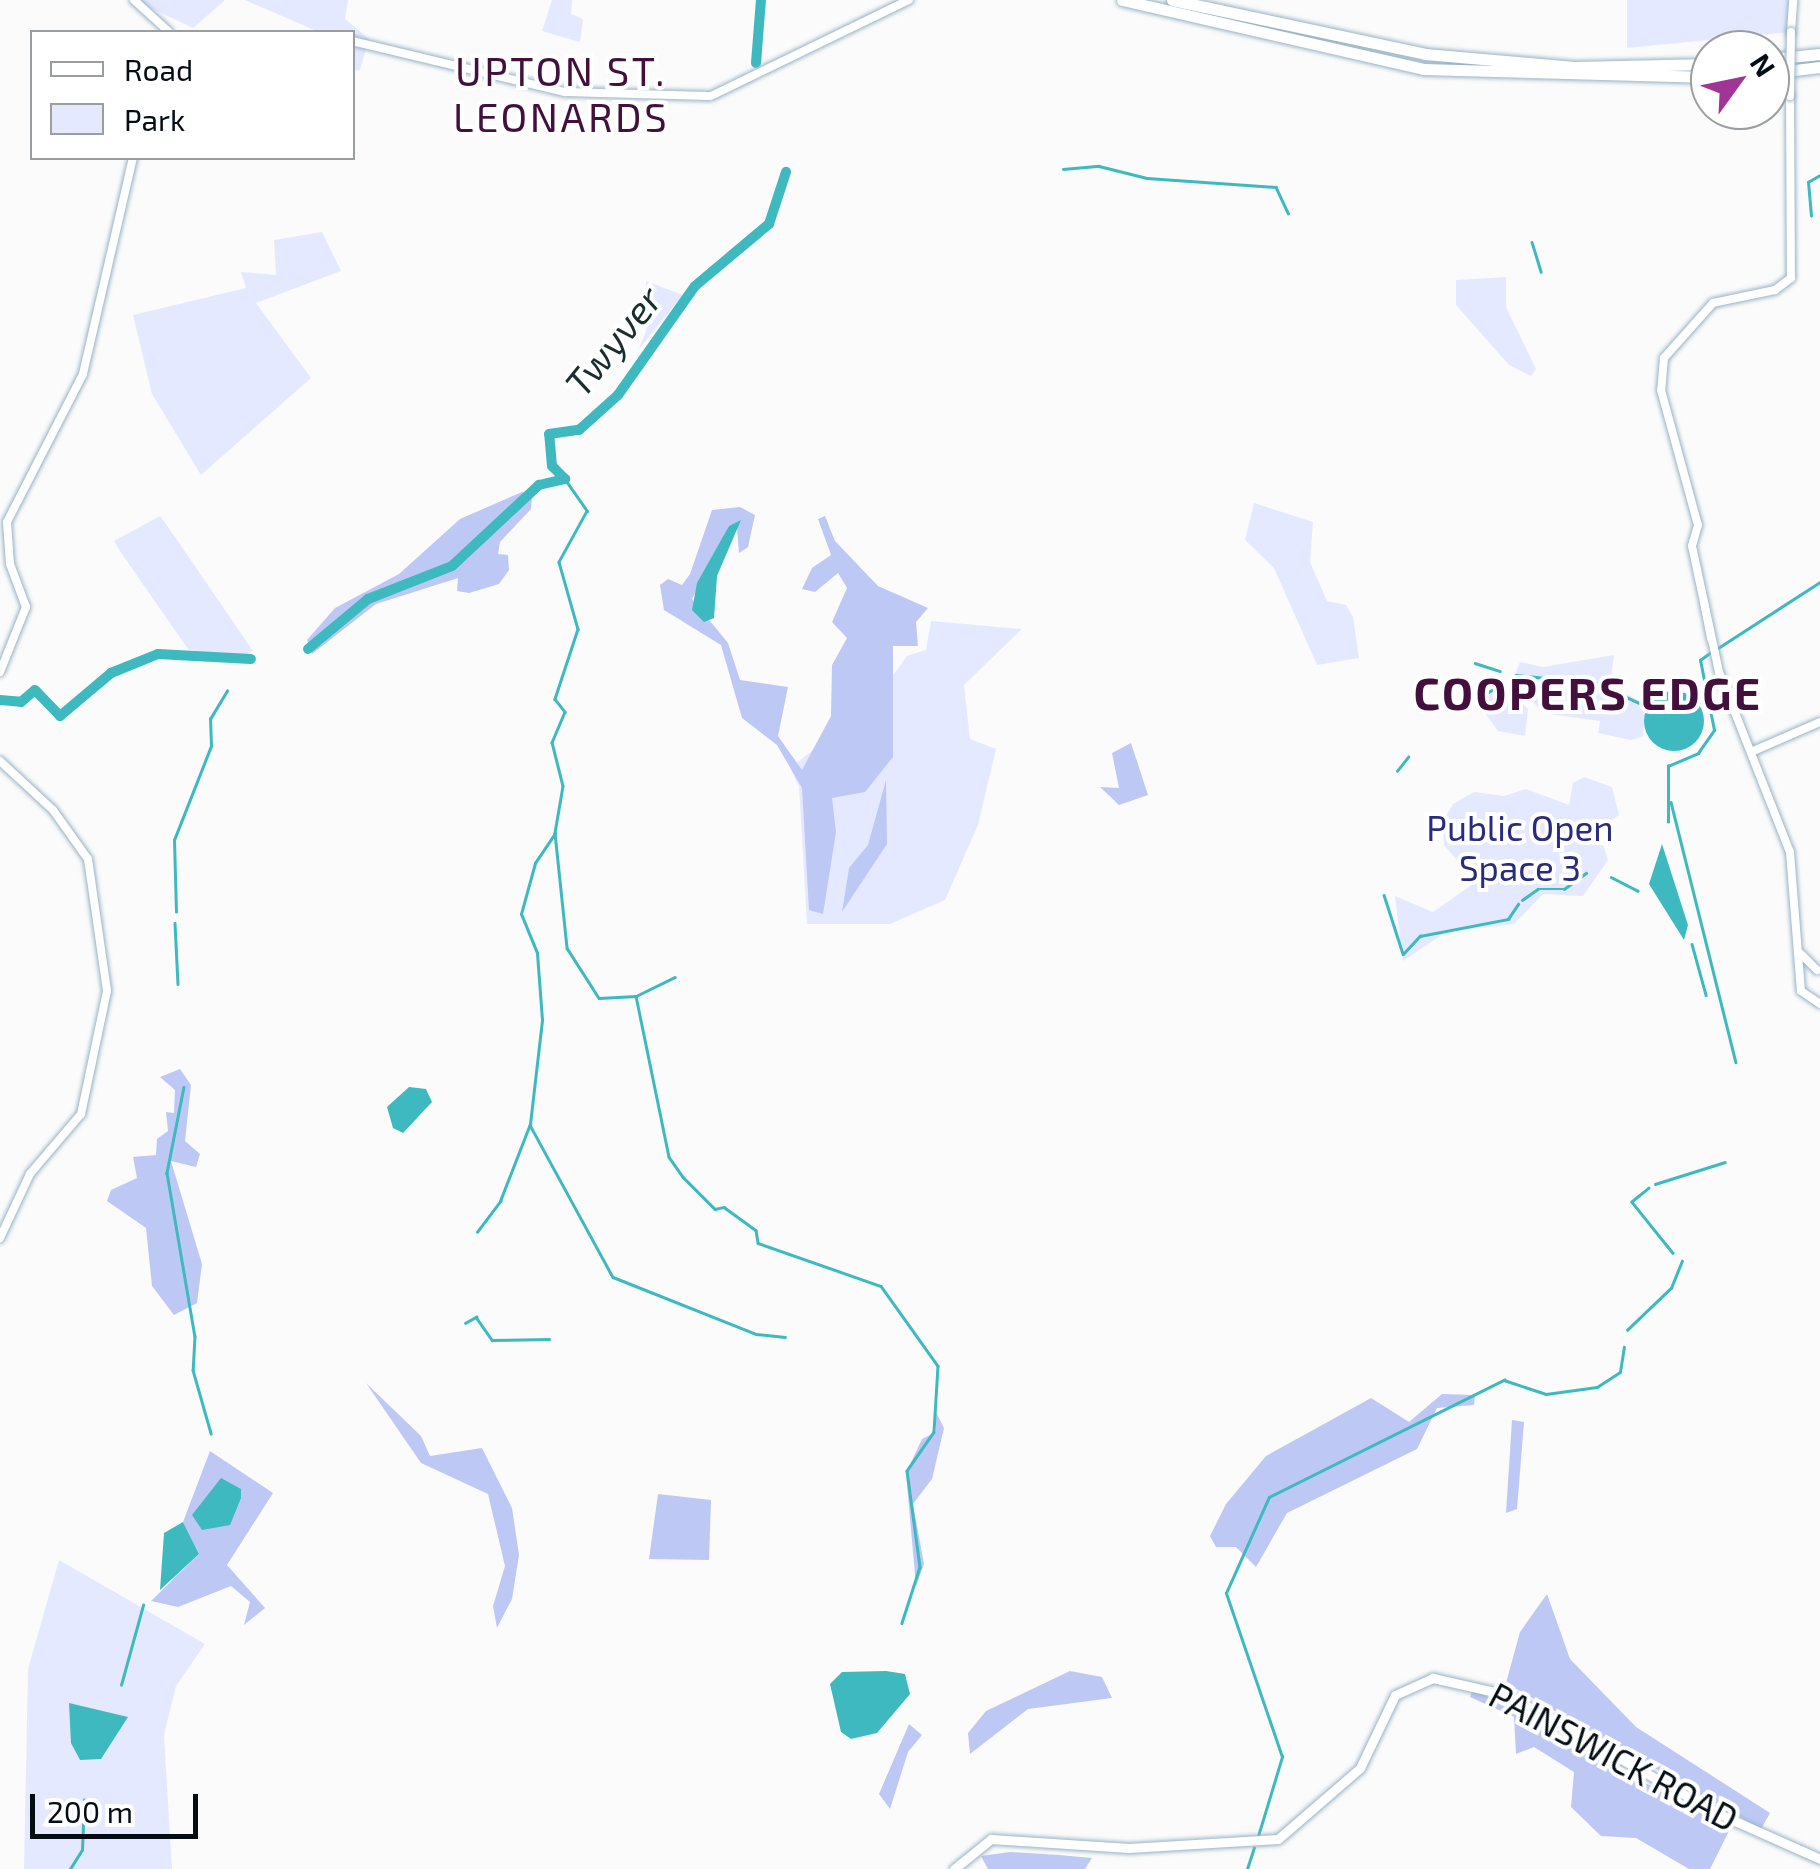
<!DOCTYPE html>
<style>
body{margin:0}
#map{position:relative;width:1820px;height:1869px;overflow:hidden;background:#fbfbfb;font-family:"Exo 2",sans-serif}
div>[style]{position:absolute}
.green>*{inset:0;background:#e4e9ff}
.forest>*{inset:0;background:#bec8f5}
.water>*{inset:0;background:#3db9bf}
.round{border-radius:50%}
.stream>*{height:2.5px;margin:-1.25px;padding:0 1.25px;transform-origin:1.25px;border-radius:1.25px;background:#3db9bf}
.river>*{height:10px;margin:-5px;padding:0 5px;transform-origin:5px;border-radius:5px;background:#3db9bf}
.roads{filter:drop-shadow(0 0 2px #98b3c5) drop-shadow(0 0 2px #98b3c5)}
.secondary>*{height:8px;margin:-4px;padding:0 4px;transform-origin:4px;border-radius:4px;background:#fff}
.primary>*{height:9px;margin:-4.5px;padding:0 4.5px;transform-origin:4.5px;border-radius:4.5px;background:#fff}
.highway>*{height:11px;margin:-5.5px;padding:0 5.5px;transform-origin:5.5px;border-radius:5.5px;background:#fff}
.bridges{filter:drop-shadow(0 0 2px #98b3c5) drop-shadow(0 0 2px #98b3c5)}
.secondary-bridge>*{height:8px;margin:-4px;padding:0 4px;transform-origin:4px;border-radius:4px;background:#fff}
span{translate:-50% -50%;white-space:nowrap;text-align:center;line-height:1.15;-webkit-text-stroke:8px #fff;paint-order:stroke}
.park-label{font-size:35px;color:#292b7e}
.street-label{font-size:35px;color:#040d13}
.water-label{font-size:38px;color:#192e2f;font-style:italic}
.quarter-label{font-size:40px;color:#43103e;letter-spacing:2.5px}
.district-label{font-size:45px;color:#43103e;font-weight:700;letter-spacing:2.5px}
.legend{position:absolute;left:30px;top:30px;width:325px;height:130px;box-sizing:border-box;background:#fff;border:2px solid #9b9ea1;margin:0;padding:12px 18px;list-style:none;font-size:30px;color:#040d13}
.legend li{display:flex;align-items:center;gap:20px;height:50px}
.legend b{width:50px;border:2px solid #9b9ea1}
.north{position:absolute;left:1690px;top:30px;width:100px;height:100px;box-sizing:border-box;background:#fff;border:2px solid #9b9ea1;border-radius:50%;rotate:57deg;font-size:28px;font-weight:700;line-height:40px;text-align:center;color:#040d13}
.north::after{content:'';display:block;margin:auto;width:35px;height:45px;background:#a03596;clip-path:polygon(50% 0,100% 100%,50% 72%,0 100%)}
.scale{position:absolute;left:30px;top:1794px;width:168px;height:45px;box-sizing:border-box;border:5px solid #040d13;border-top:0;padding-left:12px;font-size:30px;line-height:35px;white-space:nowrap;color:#040d13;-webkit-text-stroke:8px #fff;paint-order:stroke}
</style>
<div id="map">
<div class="green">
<i style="clip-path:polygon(134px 0,225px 0,193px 28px)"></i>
<i style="clip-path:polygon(245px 0,348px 0,345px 19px,369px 39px,360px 70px,353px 71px,352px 32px,319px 32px)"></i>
<i style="clip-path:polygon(552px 0,572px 0,571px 14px,583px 19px,580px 42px,542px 31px)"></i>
<i style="clip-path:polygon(1627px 0,1793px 0,1791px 32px,1627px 48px)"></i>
<i style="clip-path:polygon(322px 232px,341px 271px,256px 303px,311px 378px,201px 475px,152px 394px,133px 315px,246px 288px,241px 272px,276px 275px,274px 240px)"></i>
<i style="clip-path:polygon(1506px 277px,1506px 307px,1536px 369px,1531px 376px,1509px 365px,1456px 305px,1456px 280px)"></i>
<i style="clip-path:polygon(646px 281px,683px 295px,639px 349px,646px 331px)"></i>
<i style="clip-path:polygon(1254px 503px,1313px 522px,1310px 562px,1327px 601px,1346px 605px,1353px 617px,1359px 658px,1317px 665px,1274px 568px,1245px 540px)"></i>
<i style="clip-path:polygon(160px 516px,175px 537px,253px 651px,233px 660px,188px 649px,122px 554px,114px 541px)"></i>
<i style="clip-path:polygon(931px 621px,1022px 629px,964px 685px,970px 739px,996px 749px,978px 825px,945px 900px,890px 924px,807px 924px,799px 787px,790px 768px,873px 703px,907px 656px,926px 650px)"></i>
<i style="clip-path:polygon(1614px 655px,1610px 685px,1645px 704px,1643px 736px,1631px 740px,1598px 733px,1600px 721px,1543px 713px,1513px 679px,1520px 662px,1543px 667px)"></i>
<i style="clip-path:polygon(1500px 683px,1528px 709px,1525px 736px,1498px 731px,1476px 701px)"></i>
<i style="clip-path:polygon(1584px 777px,1612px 787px,1619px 815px,1598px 829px,1608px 860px,1583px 896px,1543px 894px,1514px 924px,1446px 932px,1403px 961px,1395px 896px,1433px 912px,1476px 882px,1444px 845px,1443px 821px,1453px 804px,1474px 792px,1504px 796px,1526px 789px,1569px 805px,1573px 783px)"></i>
<i style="clip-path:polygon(59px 1560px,205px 1644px,176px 1686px,164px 1735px,172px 1869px,24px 1869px,28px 1669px)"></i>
</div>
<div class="forest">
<i style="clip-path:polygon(522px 492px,532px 496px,531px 509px,500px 542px,498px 554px,508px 555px,509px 570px,499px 584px,469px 593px,457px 591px,458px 578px,376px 604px,312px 654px,307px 640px,335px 608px,399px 574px,460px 519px)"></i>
<i style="clip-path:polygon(740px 507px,755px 515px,748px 547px,739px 553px,737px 528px,729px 526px,692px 599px,728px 643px,740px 680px,788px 687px,778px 736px,802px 770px,831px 716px,832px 665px,847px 638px,832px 622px,847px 588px,838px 573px,815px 592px,802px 589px,812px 568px,831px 555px,818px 519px,825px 516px,835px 541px,878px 586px,928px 608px,916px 622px,918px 646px,893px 646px,893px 757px,865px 792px,832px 798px,836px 832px,823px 914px,809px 910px,802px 788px,777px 745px,742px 718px,721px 645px,664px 610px,660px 585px,668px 579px,682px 585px,690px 574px,712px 510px)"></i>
<i style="clip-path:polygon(1131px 743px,1148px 795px,1119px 805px,1100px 787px,1119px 788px,1112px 753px)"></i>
<i style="clip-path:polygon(886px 780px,887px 844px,842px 912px,849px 868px,868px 845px)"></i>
<i style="clip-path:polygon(180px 1069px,191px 1085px,185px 1141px,200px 1154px,196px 1167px,171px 1161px,202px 1264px,197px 1303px,174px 1315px,152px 1286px,146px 1228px,107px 1201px,111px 1190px,137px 1178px,133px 1157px,156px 1155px,157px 1139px,168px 1131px,166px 1112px,174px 1113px,175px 1090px,160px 1077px)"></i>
<i style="clip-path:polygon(366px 1383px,421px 1436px,430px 1456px,482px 1448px,512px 1508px,519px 1555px,512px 1599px,497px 1628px,493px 1606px,505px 1566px,488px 1494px,421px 1463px)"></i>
<i style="clip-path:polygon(1442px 1394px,1475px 1395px,1474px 1405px,1437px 1408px,1417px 1449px,1287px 1513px,1256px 1567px,1236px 1547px,1216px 1547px,1210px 1536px,1226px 1504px,1266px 1456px,1371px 1398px,1409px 1422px)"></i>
<i style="clip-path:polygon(935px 1410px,944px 1428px,932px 1479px,913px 1504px,924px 1564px,916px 1586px,906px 1473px,922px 1439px,936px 1432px)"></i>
<i style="clip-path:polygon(1512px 1420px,1524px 1422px,1517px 1509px,1506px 1513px)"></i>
<i style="clip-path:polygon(210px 1451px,273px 1493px,227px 1565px,265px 1608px,244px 1625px,250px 1602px,231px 1586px,178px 1607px,151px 1601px,199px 1554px,183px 1522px)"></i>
<i style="clip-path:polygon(658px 1494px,711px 1500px,709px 1560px,649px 1559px)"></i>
<i style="clip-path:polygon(1547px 1594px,1570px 1659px,1636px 1727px,1770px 1813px,1761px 1829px,1506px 1683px,1520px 1632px)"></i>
<i style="clip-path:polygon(1070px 1671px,1102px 1677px,1112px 1698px,1028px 1709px,970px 1754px,968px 1733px,986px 1711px)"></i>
<i style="clip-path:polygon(1473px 1689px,1730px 1829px,1710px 1869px,1689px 1869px,1636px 1838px,1601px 1836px,1571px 1807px,1574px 1772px,1534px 1747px,1516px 1754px,1514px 1717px,1470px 1697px)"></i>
<i style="clip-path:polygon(909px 1724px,922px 1735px,908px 1752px,890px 1809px,879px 1794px)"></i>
<i style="clip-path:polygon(1010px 1852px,1059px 1855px,1092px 1858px,1085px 1869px,988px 1869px,981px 1856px)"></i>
</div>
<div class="water">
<i style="clip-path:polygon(741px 520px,717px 576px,714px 618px,704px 622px,692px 610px,697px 583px,729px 526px)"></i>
<i class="round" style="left:1644px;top:691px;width:60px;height:60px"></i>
<i style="clip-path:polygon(1662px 844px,1688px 925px,1684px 940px,1649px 884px)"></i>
<i style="clip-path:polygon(409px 1087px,426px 1089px,432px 1102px,403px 1133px,393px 1128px,387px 1107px)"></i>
<i style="clip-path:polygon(221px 1478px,241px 1489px,241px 1498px,230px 1525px,202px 1530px,192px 1515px)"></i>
<i style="clip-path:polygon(183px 1522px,199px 1554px,160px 1590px,164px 1533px)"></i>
<i style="clip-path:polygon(886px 1671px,905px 1674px,910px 1694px,877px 1733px,851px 1739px,841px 1732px,830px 1684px,842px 1672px)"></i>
<i style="clip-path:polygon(69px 1703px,128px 1717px,101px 1759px,80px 1760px,71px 1743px)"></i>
</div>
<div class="stream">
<i style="left:1063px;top:169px;width:36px;rotate:-5deg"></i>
<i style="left:1099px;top:166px;width:49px;rotate:14deg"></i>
<i style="left:1147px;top:178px;width:129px;rotate:4deg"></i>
<i style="left:1276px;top:187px;width:29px;rotate:65deg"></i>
<i style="left:1811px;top:216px;width:34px;rotate:-95deg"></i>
<i style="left:1808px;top:182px;width:14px;rotate:-30deg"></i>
<i style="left:1532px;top:242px;width:31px;rotate:73deg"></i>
<i style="left:565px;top:479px;width:39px;rotate:55deg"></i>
<i style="left:587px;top:511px;width:58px;rotate:118.8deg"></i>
<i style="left:559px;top:562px;width:70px;rotate:74.2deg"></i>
<i style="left:578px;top:629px;width:74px;rotate:108.2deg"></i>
<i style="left:555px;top:699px;width:16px;rotate:52deg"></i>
<i style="left:565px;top:712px;width:33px;rotate:113deg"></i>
<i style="left:552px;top:742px;width:45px;rotate:76deg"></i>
<i style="left:563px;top:786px;width:48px;rotate:99.7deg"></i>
<i style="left:555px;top:833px;width:116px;rotate:84deg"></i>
<i style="left:567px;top:948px;width:59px;rotate:57.4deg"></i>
<i style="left:599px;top:998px;width:37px;rotate:-3deg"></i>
<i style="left:636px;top:996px;width:164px;rotate:78.4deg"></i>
<i style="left:669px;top:1157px;width:24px;rotate:55deg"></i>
<i style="left:683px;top:1177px;width:45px;rotate:45deg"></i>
<i style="left:715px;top:1209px;width:9px;rotate:-13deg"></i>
<i style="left:724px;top:1207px;width:39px;rotate:36deg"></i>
<i style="left:756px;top:1230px;width:13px;rotate:81deg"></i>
<i style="left:758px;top:1243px;width:130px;rotate:19.3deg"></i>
<i style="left:881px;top:1286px;width:98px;rotate:54.5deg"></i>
<i style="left:938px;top:1366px;width:66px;rotate:93.5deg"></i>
<i style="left:934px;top:1432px;width:47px;rotate:124.7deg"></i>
<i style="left:907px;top:1471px;width:97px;rotate:82.3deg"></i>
<i style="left:920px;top:1567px;width:59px;rotate:107.8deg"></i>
<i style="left:1718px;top:648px;width:121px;rotate:-32.9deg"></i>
<i style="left:1475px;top:663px;width:26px;rotate:18deg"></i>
<i style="left:1516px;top:675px;width:80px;rotate:5.7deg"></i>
<i style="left:1596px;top:683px;width:47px;rotate:24.9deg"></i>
<i style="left:1487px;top:693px;width:19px;rotate:-32deg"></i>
<i style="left:1397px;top:771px;width:18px;rotate:-52deg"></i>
<i style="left:1671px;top:802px;width:268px;rotate:76deg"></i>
<i style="left:1668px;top:822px;width:56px;rotate:-90deg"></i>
<i style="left:1668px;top:766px;width:33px;rotate:-23deg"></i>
<i style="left:1698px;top:753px;width:28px;rotate:-55deg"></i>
<i style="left:1714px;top:730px;width:71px;rotate:-101.3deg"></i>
<i style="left:1700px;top:660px;width:14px;rotate:-36deg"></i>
<i style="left:1611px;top:877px;width:30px;rotate:27deg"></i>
<i style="left:1384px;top:895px;width:62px;rotate:72.1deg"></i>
<i style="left:1403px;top:954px;width:25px;rotate:-47deg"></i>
<i style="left:1420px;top:936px;width:90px;rotate:-10.9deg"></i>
<i style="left:1508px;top:919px;width:18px;rotate:-56deg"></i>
<i style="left:1522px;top:900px;width:19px;rotate:-35deg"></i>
<i style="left:1538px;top:889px;width:26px"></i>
<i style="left:1564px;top:889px;width:27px;rotate:-36deg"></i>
<i style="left:176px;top:912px;width:72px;rotate:-91.6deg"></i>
<i style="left:174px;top:840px;width:101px;rotate:-68.5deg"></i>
<i style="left:211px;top:746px;width:27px;rotate:-92deg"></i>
<i style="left:210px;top:719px;width:33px;rotate:-59deg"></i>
<i style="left:175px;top:923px;width:61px;rotate:87.2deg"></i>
<i style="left:1692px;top:944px;width:53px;rotate:74.6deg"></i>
<i style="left:636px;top:996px;width:43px;rotate:-26deg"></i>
<i style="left:184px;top:1087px;width:88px;rotate:101.2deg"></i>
<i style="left:167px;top:1173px;width:165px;rotate:80.3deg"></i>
<i style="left:195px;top:1336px;width:34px;rotate:93deg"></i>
<i style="left:193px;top:1370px;width:66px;rotate:74.1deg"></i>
<i style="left:530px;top:1125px;width:173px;rotate:61.4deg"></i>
<i style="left:613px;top:1277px;width:154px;rotate:21.7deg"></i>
<i style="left:756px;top:1334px;width:29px;rotate:6deg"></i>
<i style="left:1655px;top:1184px;width:73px;rotate:-17.4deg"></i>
<i style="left:1649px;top:1188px;width:22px;rotate:141deg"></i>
<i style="left:1632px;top:1202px;width:65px;rotate:51.2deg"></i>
<i style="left:477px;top:1232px;width:39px;rotate:-53deg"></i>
<i style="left:500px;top:1201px;width:83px;rotate:-68.7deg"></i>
<i style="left:530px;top:1124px;width:105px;rotate:-83.4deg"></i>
<i style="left:542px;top:1020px;width:67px;rotate:-94.3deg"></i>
<i style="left:537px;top:953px;width:42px;rotate:-112.3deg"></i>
<i style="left:521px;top:914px;width:53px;rotate:-74.6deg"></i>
<i style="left:535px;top:863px;width:36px;rotate:-56deg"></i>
<i style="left:465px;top:1323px;width:13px;rotate:-29deg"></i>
<i style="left:476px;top:1317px;width:28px;rotate:55deg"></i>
<i style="left:492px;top:1340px;width:57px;rotate:-1deg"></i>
<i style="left:1627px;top:1330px;width:61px;rotate:-43.7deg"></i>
<i style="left:1671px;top:1288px;width:29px;rotate:-68deg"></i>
<i style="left:121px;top:1685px;width:83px;rotate:-74.6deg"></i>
<i style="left:1258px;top:1836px;width:83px;rotate:-73.1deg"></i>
<i style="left:1282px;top:1757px;width:173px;rotate:-108.9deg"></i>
<i style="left:1226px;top:1593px;width:105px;rotate:-65.9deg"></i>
<i style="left:1269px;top:1497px;width:263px;rotate:-26.5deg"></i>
<i style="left:1504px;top:1380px;width:44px;rotate:18.4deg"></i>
<i style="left:1546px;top:1394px;width:51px;rotate:-7.8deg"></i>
<i style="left:1597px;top:1387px;width:27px;rotate:-33deg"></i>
<i style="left:1620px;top:1372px;width:25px;rotate:-81deg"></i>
<i style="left:70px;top:1869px;width:22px;rotate:-58deg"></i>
<i style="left:82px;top:1850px;width:50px;rotate:-87.7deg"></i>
<i style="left:1247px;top:1869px;width:22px;rotate:-72deg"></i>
</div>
<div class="river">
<i style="left:756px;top:63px;width:63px;rotate:-85.5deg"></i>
<i style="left:308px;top:649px;width:78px;rotate:-39.8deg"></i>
<i style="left:368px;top:599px;width:90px;rotate:-21.4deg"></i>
<i style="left:452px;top:566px;width:119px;rotate:-43deg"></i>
<i style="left:539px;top:485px;width:27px;rotate:-13deg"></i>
<i style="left:565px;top:479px;width:18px;rotate:-135deg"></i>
<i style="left:552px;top:466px;width:32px;rotate:-95deg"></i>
<i style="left:549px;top:434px;width:30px;rotate:-8deg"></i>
<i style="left:579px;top:430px;width:52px;rotate:-41.9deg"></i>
<i style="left:618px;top:395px;width:133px;rotate:-54.8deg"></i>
<i style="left:695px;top:286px;width:97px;rotate:-40deg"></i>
<i style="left:769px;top:224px;width:55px;rotate:-71.9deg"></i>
<i style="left:0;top:700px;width:21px;rotate:5deg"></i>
<i style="left:21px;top:702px;width:18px;rotate:-41deg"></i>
<i style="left:35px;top:690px;width:36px;rotate:46deg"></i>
<i style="left:60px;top:716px;width:67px;rotate:-40.1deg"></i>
<i style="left:111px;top:673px;width:51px;rotate:-22deg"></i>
<i style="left:158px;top:654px;width:93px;rotate:3.1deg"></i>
</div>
<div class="roads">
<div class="secondary">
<i style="left:134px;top:0;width:47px;rotate:42.4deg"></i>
<i style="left:1791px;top:32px;width:32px;rotate:-86deg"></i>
<i style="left:352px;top:41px;width:219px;rotate:13.5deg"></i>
<i style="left:565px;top:92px;width:143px;rotate:1.6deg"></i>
<i style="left:711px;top:96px;width:220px;rotate:-25.9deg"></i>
<i style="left:1790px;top:96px;width:182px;rotate:89.7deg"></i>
<i style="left:1791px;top:278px;width:20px;rotate:143deg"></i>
<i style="left:1775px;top:290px;width:63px;rotate:168.2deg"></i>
<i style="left:1713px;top:303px;width:74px;rotate:131.7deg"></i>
<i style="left:1664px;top:358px;width:32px;rotate:95deg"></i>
<i style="left:1661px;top:390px;width:140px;rotate:74.7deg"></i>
<i style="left:1698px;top:525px;width:22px;rotate:106deg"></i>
<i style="left:1692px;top:546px;width:129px;rotate:77.9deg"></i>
<i style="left:1719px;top:672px;width:193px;rotate:68.5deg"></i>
<i style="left:1790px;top:852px;width:139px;rotate:85.5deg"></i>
<i style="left:1801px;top:991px;width:23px;rotate:34deg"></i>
<i style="left:1704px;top:602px;width:38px;rotate:79deg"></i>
<i style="left:0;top:672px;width:70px;rotate:-68.2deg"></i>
<i style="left:26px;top:607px;width:46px;rotate:-110.4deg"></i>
<i style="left:10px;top:564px;width:42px;rotate:-94.1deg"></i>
<i style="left:7px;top:522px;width:166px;rotate:-62.8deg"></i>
<i style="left:83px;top:374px;width:222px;rotate:-77deg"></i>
<i style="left:1751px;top:752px;width:75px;rotate:-23.5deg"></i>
<i style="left:0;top:761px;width:72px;rotate:42.8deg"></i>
<i style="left:53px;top:810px;width:60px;rotate:54.5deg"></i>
<i style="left:88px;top:859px;width:133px;rotate:81.8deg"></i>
<i style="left:107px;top:991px;width:126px;rotate:101.9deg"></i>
<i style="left:81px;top:1114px;width:79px;rotate:130.4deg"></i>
<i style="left:30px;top:1174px;width:71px;rotate:115.1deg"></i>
<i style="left:1801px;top:954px;width:23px;rotate:45deg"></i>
</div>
<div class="primary">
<i style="left:954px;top:1869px;width:48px;rotate:-39deg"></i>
<i style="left:991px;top:1839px;width:138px;rotate:3.7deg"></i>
<i style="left:1129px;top:1848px;width:149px;rotate:-3.5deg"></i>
<i style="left:1278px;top:1839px;width:108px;rotate:-40.9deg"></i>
<i style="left:1360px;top:1768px;width:81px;rotate:-64.4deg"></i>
<i style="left:1395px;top:1695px;width:42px;rotate:-24.1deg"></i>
<i style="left:1433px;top:1678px;width:76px;rotate:12.9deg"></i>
<i style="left:1507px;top:1695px;width:243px;rotate:29.3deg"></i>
<i style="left:1719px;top:1814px;width:111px;rotate:24deg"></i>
</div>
<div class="highway">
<i style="left:1122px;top:0;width:309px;rotate:12.9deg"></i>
<i style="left:1423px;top:69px;width:287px;rotate:1.6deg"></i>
<i style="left:1172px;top:0;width:259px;rotate:12deg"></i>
<i style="left:1425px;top:54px;width:150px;rotate:5deg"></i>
<i style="left:1574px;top:67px;width:136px;rotate:-1.3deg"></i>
<i style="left:1770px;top:59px;width:50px;rotate:-5.7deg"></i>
<i style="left:1770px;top:73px;width:50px;rotate:-6.8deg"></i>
</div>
</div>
<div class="bridges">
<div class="secondary-bridge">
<i style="left:1790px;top:96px;width:64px;rotate:-89.1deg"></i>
</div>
</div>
<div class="park-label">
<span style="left:1520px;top:847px">Public Open<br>Space 3</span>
</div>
<div class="street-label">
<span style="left:1614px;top:1756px;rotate:28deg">PAINSWICK ROAD</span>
</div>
<div class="water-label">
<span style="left:613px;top:341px;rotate:-51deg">Twyver</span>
</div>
<div class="quarter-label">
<span style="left:561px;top:93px">UPTON ST.<br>LEONARDS</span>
</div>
<div class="district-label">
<span style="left:1588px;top:693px">COOPERS EDGE</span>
</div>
<ul class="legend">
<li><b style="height:12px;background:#fff"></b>Road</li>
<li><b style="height:28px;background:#e4e9ff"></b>Park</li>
</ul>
<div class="north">N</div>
<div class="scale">200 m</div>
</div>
